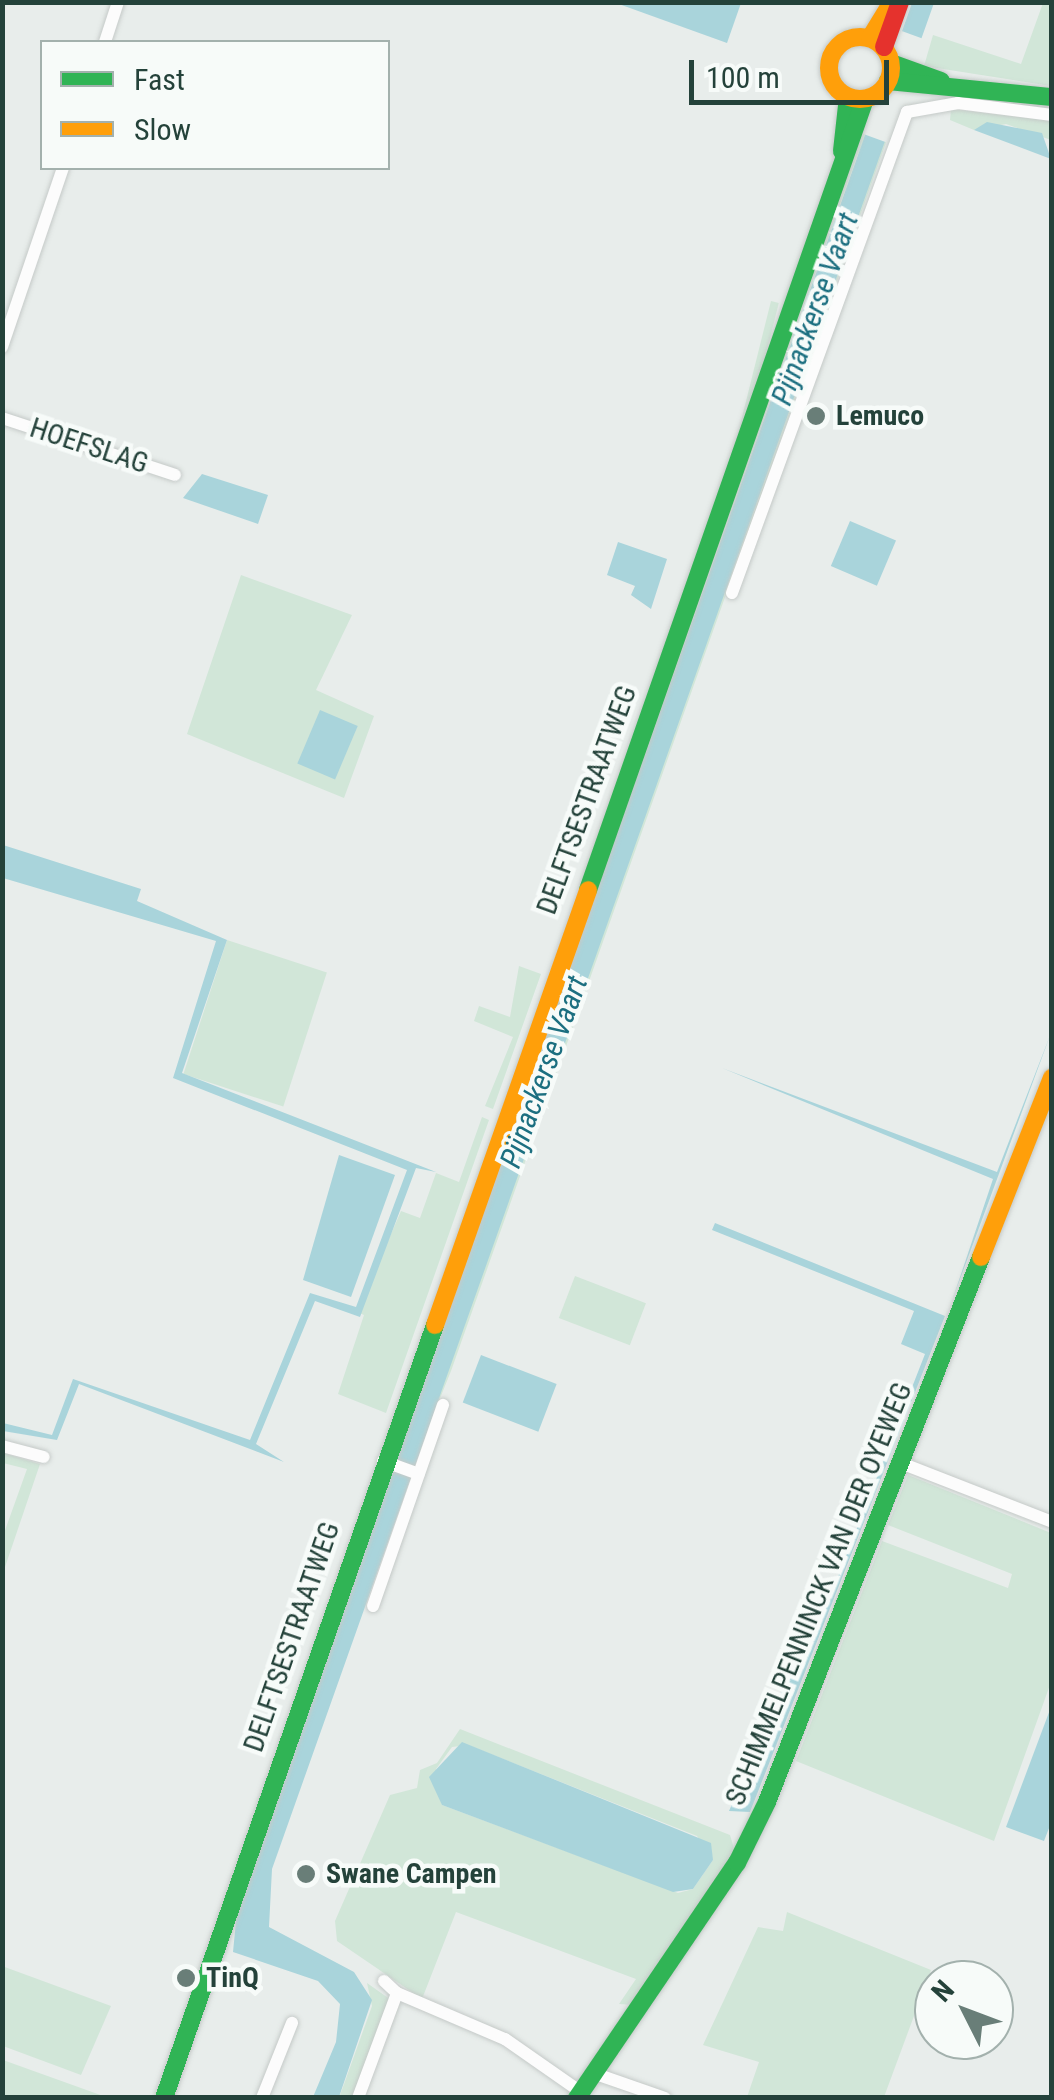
<!DOCTYPE html>
<style>
body{margin:0}
#map{position:relative;width:1054px;height:2100px;overflow:hidden;background:#e8edeb;font-family:"Roboto Condensed",sans-serif}
div>[style]{position:absolute}
.green>*{inset:0;background:#d1e6d8;transform-origin:0 0}
.water>*{inset:0;background:#a9d4db;transform-origin:0 0}
.pier>*{inset:0;background:#e8edeb;transform-origin:0 0}
.roads{filter:drop-shadow(0 0 2px #c5cac8) drop-shadow(0 0 2px #c5cac8)}
.street>*{height:12px;margin:-6px;padding:0 6px;transform-origin:6px;border-radius:6px;background:#fcfcfc}
.fast>*{height:18px;margin:-9px;padding:0 9px;transform-origin:9px;border-radius:9px;background:#30b455}
.slow>*{height:18px;margin:-9px;padding:0 9px;transform-origin:9px;border-radius:9px;background:#ff9f0a}
.slow>.ring{margin:-9px;padding:0;box-sizing:content-box;background:none;border:18px solid #ff9f0a;border-radius:50%}
.jam>*{height:18px;margin:-9px;padding:0 9px;transform-origin:9px;border-radius:9px;background:#e5322d}
.dots>*{width:28px;height:28px;translate:-50% -50%;box-sizing:border-box;border:5px solid #f7fbf9;border-radius:50%}
span{translate:-50% -50%;white-space:nowrap;text-align:center;line-height:1.15;-webkit-text-stroke:9px #f7fbf9;paint-order:stroke}
.poi-label{font-size:28px;color:#24423a;font-weight:700}
.left{translate:0 -50%;text-align:left}
.street-label{font-size:28px;color:#24423a}
.water-label{font-size:30px;color:#1c6f80;font-style:italic}
.frame{position:absolute;inset:0;border:5px solid #24423a;pointer-events:none}
.legend{position:absolute;left:40px;top:40px;width:350px;height:130px;box-sizing:border-box;background:#f7fbf9;border:2px solid #a3b1ad;margin:0;padding:12px 18px;list-style:none;font-size:30px;color:#24423a}
.legend li{display:flex;align-items:center;gap:20px;height:50px}
.legend b{width:50px;border:2px solid #a3b1ad}
.north{position:absolute;left:914px;top:1960px;width:100px;height:100px;box-sizing:border-box;background:#f7fbf9;border:2px solid #a3b1ad;border-radius:50%;rotate:312deg;font-size:28px;font-weight:700;line-height:40px;text-align:center;color:#24423a}
.north::after{content:'';display:block;margin:auto;width:35px;height:45px;background:#697e78;clip-path:polygon(50% 0,100% 100%,50% 72%,0 100%)}
.scale{position:absolute;left:689px;top:60px;width:200px;height:45px;box-sizing:border-box;border:5px solid #24423a;border-top:0;padding-left:12px;font-size:30px;line-height:35px;white-space:nowrap;color:#24423a;-webkit-text-stroke:8px #f7fbf9;paint-order:stroke}
</style>
<div id="map">
<div class="green">
<i style="clip-path:polygon(1043px 3px,1051px 3px,1051px 86px,924px 66px,933px 35px,1021px 64px)"></i>
<i style="clip-path:polygon(951px 109px,1051px 121px,1051px 140px,1006px 124px,974px 130px,950px 120px)"></i>
<i style="clip-path:polygon(894px 120px,451px 1371px,412px 1468px,884px 142px,866px 135px,857px 157px,394px 1461px,860px 131px)"></i>
<i style="left:771px;top:301px;width:8px;height:168px;rotate:14deg"></i>
<i style="clip-path:polygon(241px 575px,352px 615px,316px 690px,374px 716px,344px 798px,187px 734px)"></i>
<i style="left:227px;top:940px;width:105px;height:141px;rotate:18deg"></i>
<i style="clip-path:polygon(519px 966px,541px 974px,493px 1109px,485px 1106px,513px 1037px,474px 1021px,479px 1006px,510px 1017px)"></i>
<i style="clip-path:polygon(482px 1117px,489px 1120px,386px 1413px,338px 1394px,364px 1315px,357px 1312px,401px 1211px,420px 1218px,436px 1173px,459px 1182px)"></i>
<i style="left:575px;top:1276px;width:76px;height:45px;rotate:21deg"></i>
<i style="clip-path:polygon(3px 1453px,40px 1464px,3px 1573px,3px 1536px,27px 1469px,3px 1463px)"></i>
<i style="clip-path:polygon(908px 1475px,1051px 1533px,1051px 1682px,994px 1841px,796px 1761px,882px 1541px,1008px 1588px,1012px 1574px,888px 1525px)"></i>
<i style="clip-path:polygon(evenodd,460px 1729px,730px 1835px,735px 1852px,635px 2005px,619px 2004px,636px 1979px,456px 1912px,422px 1999px,337px 1941px,335px 1921px,390px 1795px,417px 1788px,420px 1770px,437px 1763px,460px 1729px,468px 1745px,697px 1836px,713px 1860px,693px 1889px,678px 1893px,442px 1805px,436px 1769px,452px 1747px,468px 1745px)"></i>
<i style="clip-path:polygon(787px 1912px,931px 1970px,884px 2097px,747px 2097px,759px 2062px,703px 2045px,758px 1927px,783px 1931px)"></i>
<i style="clip-path:polygon(2px 1966px,111px 2006px,81px 2075px,3px 2046px)"></i>
<i style="clip-path:polygon(367px 1983px,391px 2000px,354px 2097px,339px 2098px,372px 2006px)"></i>
<i style="clip-path:polygon(3px 2060px,106px 2097px,3px 2097px)"></i>
</div>
<div class="water">
<i style="clip-path:polygon(616px 3px,741px 3px,727px 43px)"></i>
<i style="clip-path:polygon(912px 3px,934px 3px,272px 1869px,269px 1927px,354px 1972px,372px 2000px,339px 2097px,313px 2097px,336px 2042px,340px 2004px,318px 1981px,233px 1952px,238px 1900px)"></i>
<i style="clip-path:polygon(987px 122px,1042px 133px,1051px 159px,974px 130px)"></i>
<i style="clip-path:polygon(202px 474px,268px 495px,258px 524px,183px 498px)"></i>
<i style="left:850px;top:521px;width:50px;height:49px;rotate:23deg"></i>
<i style="clip-path:polygon(618px 542px,667px 559px,651px 609px,631px 595px,635px 586px,607px 575px)"></i>
<i style="left:320px;top:710px;width:41px;height:58px;rotate:23deg"></i>
<i style="clip-path:polygon(3px 845px,141px 889px,137px 901px,227px 940px,182px 1073px,436px 1172px,416px 1168px,360px 1317px,315px 1301px,256px 1444px,284px 1462px,79px 1384px,57px 1440px,3px 1431px,3px 1423px,52px 1435px,73px 1379px,250px 1440px,310px 1293px,356px 1307px,407px 1170px,173px 1078px,216px 941px,3px 878px)"></i>
<i style="clip-path:polygon(1051px 1033px,952px 1301px,993px 1179px,722px 1068px,997px 1172px)"></i>
<i style="clip-path:polygon(339px 1155px,395px 1175px,351px 1297px,303px 1280px)"></i>
<i style="clip-path:polygon(715px 1223px,945px 1316px,750px 1812px,729px 1811px,802px 1646px,816px 1633px,925px 1354px,901px 1344px,914px 1311px,712px 1230px)"></i>
<i style="left:481px;top:1355px;width:81px;height:51px;rotate:21deg"></i>
<i style="clip-path:polygon(1051px 1707px,1051px 1823px,1044px 1841px,1006px 1827px)"></i>
<i style="clip-path:polygon(462px 1742px,711px 1843px,713px 1860px,693px 1889px,673px 1892px,442px 1805px,429px 1777px)"></i>
</div>
<div class="pier">
<i style="left:899px;top:30px;width:27px;height:110px;rotate:20deg"></i>
</div>
<div class="roads">
<div class="street">
<i style="left:105px;top:42px;width:42px;rotate:-72deg"></i>
<i style="left:2px;top:347px;width:189px;rotate:-71.2deg"></i>
<i style="left:2px;top:418px;width:182px;rotate:18.2deg"></i>
<i style="left:732px;top:593px;width:512px;rotate:-70.01deg"></i>
<i style="left:907px;top:112px;width:52px;rotate:-10deg"></i>
<i style="left:958px;top:103px;width:95px;rotate:7.3deg"></i>
<i style="left:2px;top:1446px;width:43px;rotate:14.7deg"></i>
<i style="left:383px;top:1461px;width:38px;rotate:20deg"></i>
<i style="left:901px;top:1463px;width:162px;rotate:21.3deg"></i>
<i style="left:373px;top:1606px;width:213px;rotate:-70.8deg"></i>
<i style="left:384px;top:1981px;width:18px;rotate:43deg"></i>
<i style="left:593px;top:2073px;width:76px;rotate:19.1deg"></i>
<i style="left:262px;top:2098px;width:81px;rotate:-68.2deg"></i>
<i style="left:358px;top:2098px;width:112px;rotate:-69.6deg"></i>
<i style="left:397px;top:1993px;width:117px;rotate:23.1deg"></i>
<i style="left:505px;top:2039px;width:93px;rotate:34.9deg"></i>
</div>
<div class="fast">
<i style="left:891px;top:63px;width:53px;rotate:19.8deg"></i>
<i style="left:888px;top:81px;width:165px;rotate:5.6deg"></i>
<i style="left:842px;top:151px;width:54px;rotate:-83.7deg"></i>
<i style="left:588px;top:890px;width:838px;rotate:-70.7deg"></i>
<i style="left:164px;top:2098px;width:819px;rotate:-70.68deg"></i>
<i style="left:577px;top:2098px;width:284px;rotate:-55.8deg"></i>
<i style="left:737px;top:1863px;width:68px;rotate:-63.8deg"></i>
<i style="left:767px;top:1802px;width:586px;rotate:-68.56deg"></i>
</div>
<div class="slow">
<i class="ring" style="left:829px;top:37px;width:44px;height:44px"></i>
<i style="left:870px;top:38px;width:42px;rotate:-58.6deg"></i>
<i style="left:981px;top:1257px;width:193px;rotate:-68.4deg"></i>
<i style="left:435px;top:1325px;width:461px;rotate:-70.6deg"></i>
</div>
<div class="jam">
<i style="left:884px;top:47px;width:48px;rotate:-70.4deg"></i>
</div>
</div>
<div class="dots">
<i style="left:816px;top:416px;background:#697e78"></i>
<i style="left:306px;top:1874px;background:#697e78"></i>
<i style="left:186px;top:1978px;background:#697e78"></i>
</div>
<div class="poi-label">
<span class="left" style="left:836px;top:416px">Lemuco</span>
<span class="left" style="left:326px;top:1874px">Swane Campen</span>
<span class="left" style="left:206px;top:1978px">TinQ</span>
</div>
<div class="street-label">
<span style="left:89px;top:446px;rotate:18deg">HOEFSLAG</span>
<span style="left:587px;top:800px;rotate:-70deg">DELFTSESTRAATWEG</span>
<span style="left:819px;top:1594px;rotate:-68deg">SCHIMMELPENNINCK VAN DER OYEWEG</span>
<span style="left:292px;top:1637px;rotate:-71deg">DELFTSESTRAATWEG</span>
</div>
<div class="water-label">
<span style="left:815px;top:309px;rotate:-70deg">Pijnackerse Vaart</span>
<span style="left:544px;top:1072px;rotate:-70deg">Pijnackerse Vaart</span>
</div>
<div class="frame"></div>
<ul class="legend">
<li><b style="height:12px;background:#30b455"></b>Fast</li>
<li><b style="height:12px;background:#ff9f0a"></b>Slow</li>
</ul>
<div class="north">N</div>
<div class="scale">100 m</div>
</div>
